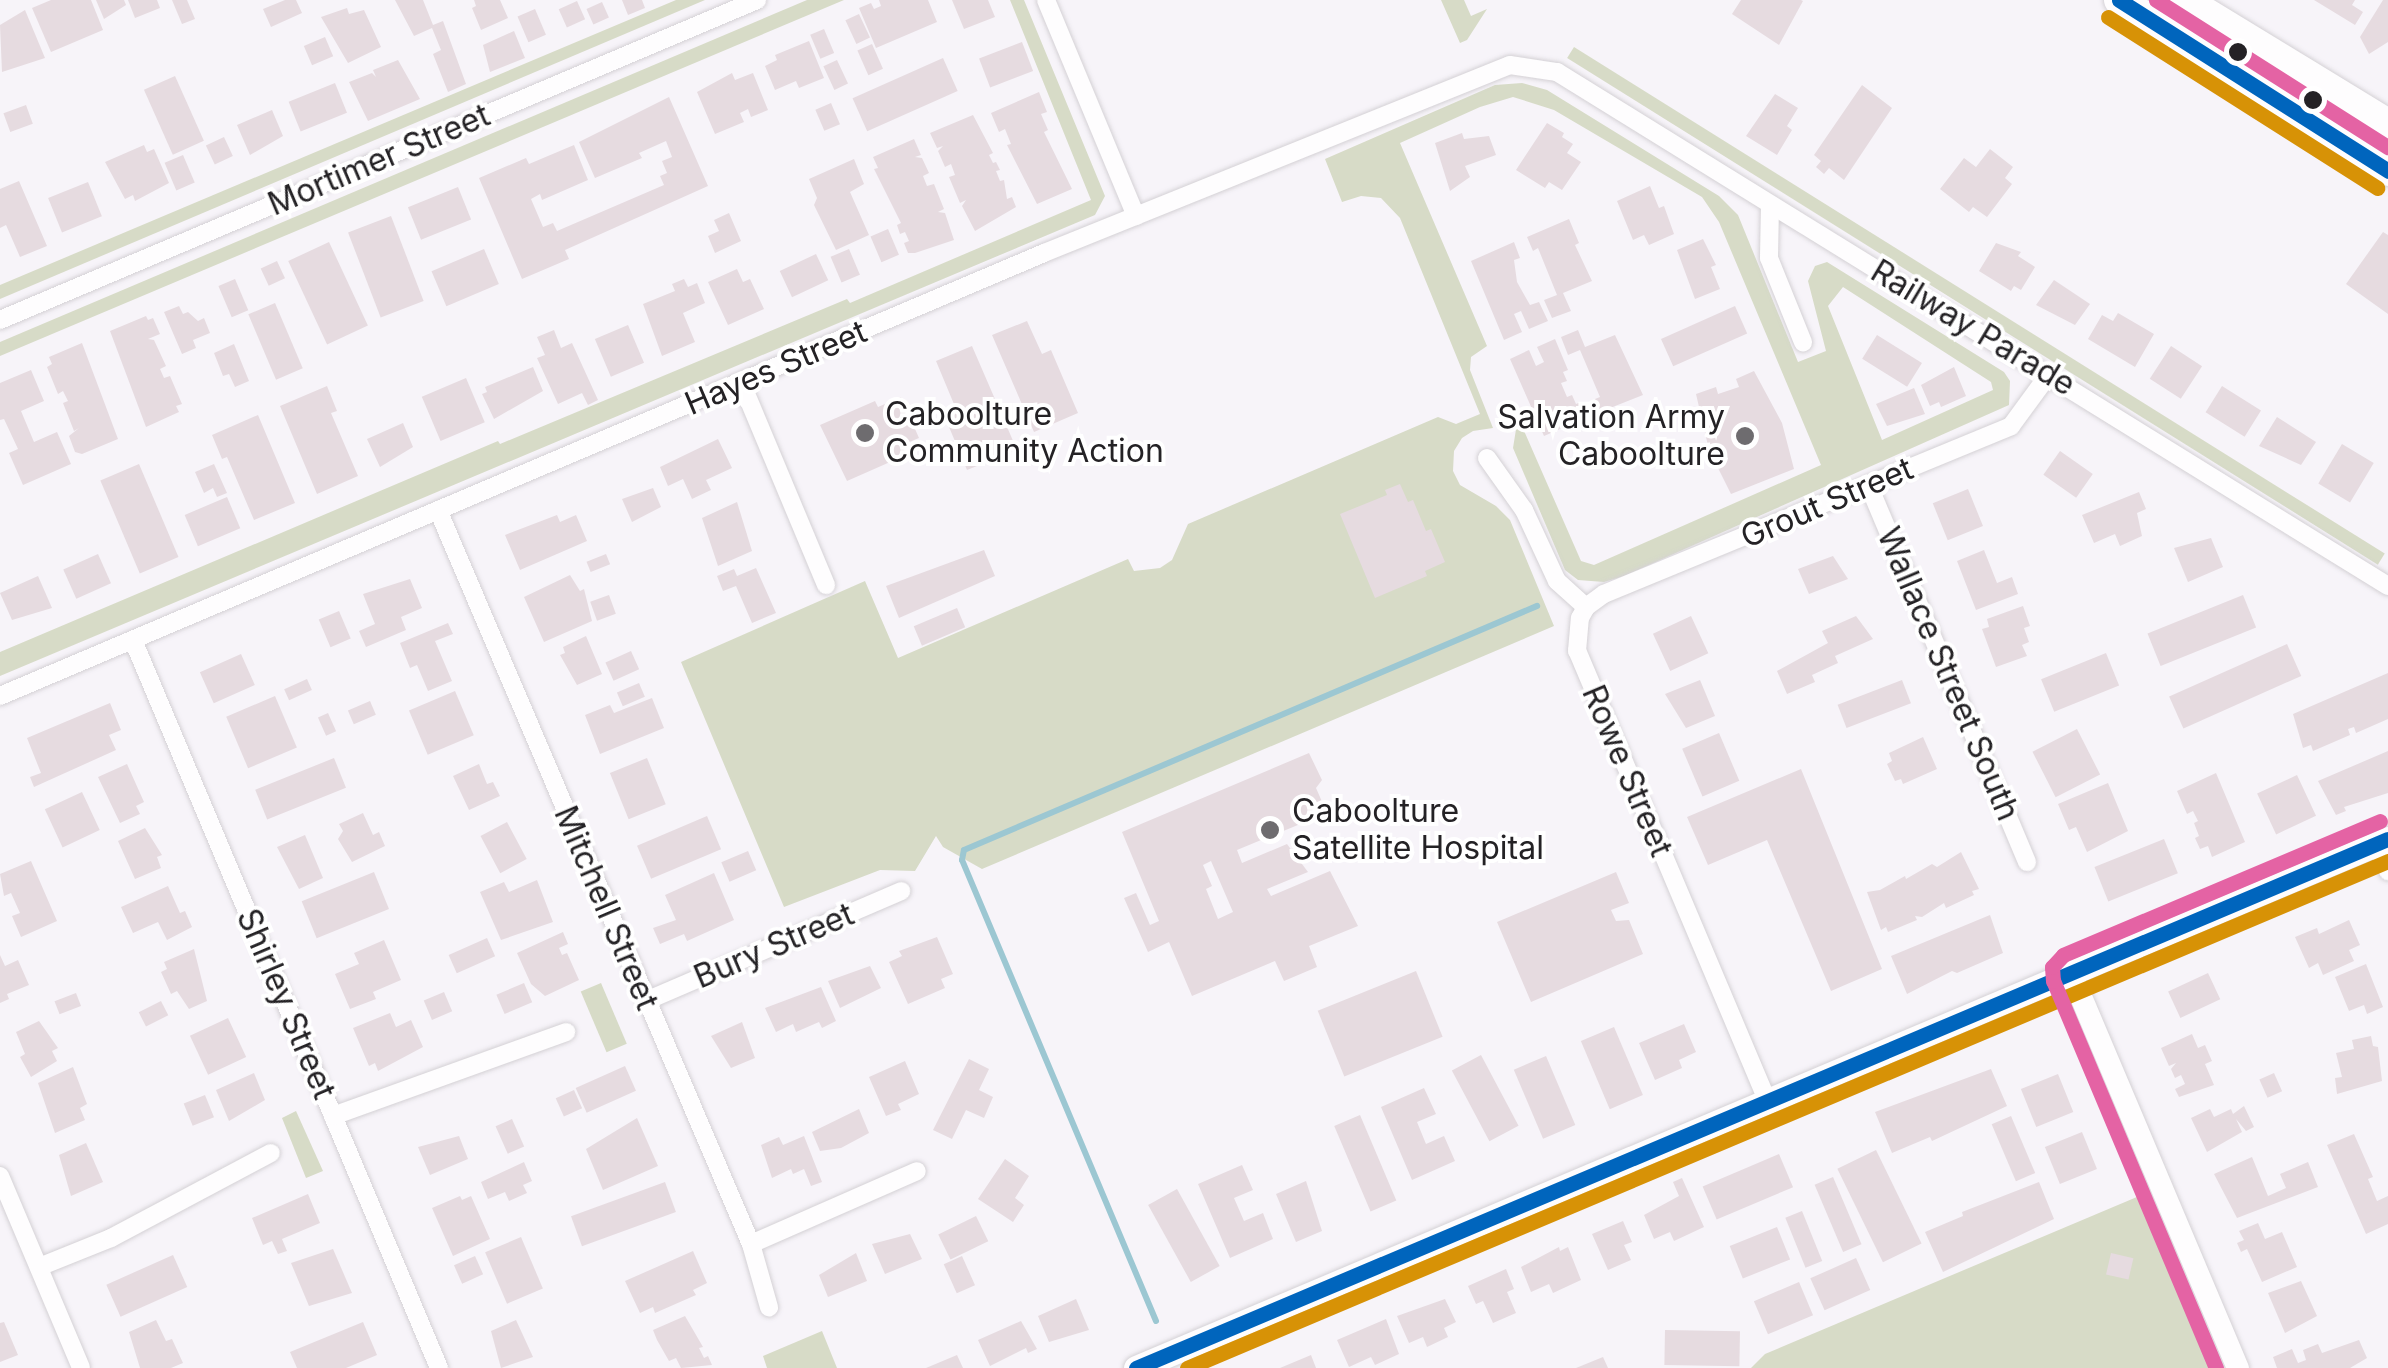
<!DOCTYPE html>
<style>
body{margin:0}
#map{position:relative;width:2388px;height:1368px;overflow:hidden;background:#f7f4f9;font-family:Inter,sans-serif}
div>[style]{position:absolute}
.green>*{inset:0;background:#d7dbc7;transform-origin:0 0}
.stream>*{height:6px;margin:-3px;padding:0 3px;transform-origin:3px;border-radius:3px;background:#9cc7d2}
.building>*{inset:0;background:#e6dbe0;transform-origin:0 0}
.roads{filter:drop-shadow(0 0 2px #d4d1d5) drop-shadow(0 0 2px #d4d1d5)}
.minor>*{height:18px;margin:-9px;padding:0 9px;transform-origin:9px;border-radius:9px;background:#fefdfe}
.tertiary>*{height:22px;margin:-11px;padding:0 11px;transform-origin:11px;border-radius:11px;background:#fefdfe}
.secondary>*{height:25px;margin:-12.5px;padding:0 12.5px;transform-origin:12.5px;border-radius:12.5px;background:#fefdfe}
.primary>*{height:30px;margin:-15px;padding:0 15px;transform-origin:15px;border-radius:15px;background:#fefdfe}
.bus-1>*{height:15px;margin:-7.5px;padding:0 7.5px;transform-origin:7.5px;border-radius:7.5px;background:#0065bd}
.bus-2>*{height:15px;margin:-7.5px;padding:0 7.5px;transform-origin:7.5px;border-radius:7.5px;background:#d79206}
.bus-3>*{height:15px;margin:-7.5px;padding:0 7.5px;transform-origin:7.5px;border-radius:7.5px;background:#e463a4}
.dots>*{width:28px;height:28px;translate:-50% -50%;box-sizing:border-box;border:5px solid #fff;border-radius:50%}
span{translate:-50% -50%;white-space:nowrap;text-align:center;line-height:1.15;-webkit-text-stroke:8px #fff;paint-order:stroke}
.street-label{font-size:32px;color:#242225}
.poi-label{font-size:32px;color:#242225}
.left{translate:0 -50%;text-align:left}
.right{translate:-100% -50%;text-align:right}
</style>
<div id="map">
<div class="green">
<i style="clip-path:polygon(676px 0,705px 0,0 299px,0 285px)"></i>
<i style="clip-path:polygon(807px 0,844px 0,0 356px,0 342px)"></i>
<i style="clip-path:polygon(1010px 0,1024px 0,1105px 196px,1095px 215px,0 676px,0 652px,498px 441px,500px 444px,847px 299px,850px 303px,1091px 200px)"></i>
<i style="clip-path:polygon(1441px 0,1464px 0,1471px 16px,1487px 9px,1467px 40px,1460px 43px)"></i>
<i style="left:1574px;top:47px;width:956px;height:13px;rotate:32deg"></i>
<i style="clip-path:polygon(evenodd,1522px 83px,1547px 90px,1719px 196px,1738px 215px,1798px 362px,1826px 351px,1808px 281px,1815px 266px,1827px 262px,2004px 372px,2010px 381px,2009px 405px,1624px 576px,1604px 582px,1578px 580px,1565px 570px,1513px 448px,1518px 417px,1581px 561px,1594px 565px,1821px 465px,1719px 222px,1702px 197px,1554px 110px,1513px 97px,1480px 107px,1400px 143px,1487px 346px,1471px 357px,1470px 370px,1493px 428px,1473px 431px,1462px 438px,1454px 451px,1453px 471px,1460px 485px,1496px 506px,1510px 520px,1554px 626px,982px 869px,943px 847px,936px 836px,915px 871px,880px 870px,784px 907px,681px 662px,865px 581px,898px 658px,1128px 559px,1134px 571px,1160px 568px,1172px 560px,1188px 524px,1438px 417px,1456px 424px,1480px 414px,1400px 218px,1381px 198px,1361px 196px,1342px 202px,1325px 159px,1495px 85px,1522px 83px,1843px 287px,1991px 382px,1993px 390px,1882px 440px,1828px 306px,1843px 287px)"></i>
<i style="left:601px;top:983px;width:66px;height:22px;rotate:67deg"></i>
<i style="clip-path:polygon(296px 1111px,323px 1171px,306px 1178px,282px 1118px)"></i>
<i style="clip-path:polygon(2144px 1194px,2218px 1368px,1751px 1368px,1765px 1354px)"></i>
<i style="clip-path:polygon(822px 1331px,837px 1368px,767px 1368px,763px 1356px)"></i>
</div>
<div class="stream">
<i style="left:1156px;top:1321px;width:500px;rotate:-112.82deg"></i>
<i style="left:962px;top:860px;width:10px;rotate:-79deg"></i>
<i style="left:964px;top:850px;width:623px;rotate:-23.07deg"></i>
</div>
<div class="building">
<i style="clip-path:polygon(51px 0,91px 0,103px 30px,51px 52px,32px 8px)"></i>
<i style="clip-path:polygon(96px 0,124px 0,126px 5px,104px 19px)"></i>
<i style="clip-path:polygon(128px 0,157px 0,160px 8px,135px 18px)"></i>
<i style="clip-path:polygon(172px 0,187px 0,195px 19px,182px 24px)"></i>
<i style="clip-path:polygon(285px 0,296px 0,302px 13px,271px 27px,263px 9px)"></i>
<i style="clip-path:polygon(395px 0,423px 0,433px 25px,443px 21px,466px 84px,448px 92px,433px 54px,441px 50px,432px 28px,414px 36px)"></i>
<i style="clip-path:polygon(474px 0,500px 0,508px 18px,481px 30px,472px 8px,476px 6px)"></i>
<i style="clip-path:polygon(622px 0,642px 0,645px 8px,628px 15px)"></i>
<i style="clip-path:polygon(879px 0,928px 0,937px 22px,876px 48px,859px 8px,871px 3px,874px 9px,881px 6px)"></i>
<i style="clip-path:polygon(952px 0,988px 0,995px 17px,964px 29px)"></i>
<i style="clip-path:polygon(1741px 0,1801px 0,1803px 1px,1779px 45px,1732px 14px)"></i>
<i style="clip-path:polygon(2314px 0,2355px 0,2352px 5px,2363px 12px,2355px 25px)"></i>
<i style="clip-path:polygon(2383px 0,2388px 0,2388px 42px,2369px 54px,2360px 37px)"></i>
<i style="left:577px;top:1px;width:20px;height:20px;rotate:66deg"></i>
<i style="left:602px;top:2px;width:17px;height:17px;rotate:66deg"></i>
<i style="clip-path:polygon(347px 8px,349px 14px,364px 10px,381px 47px,348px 63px,321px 17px)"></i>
<i style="left:535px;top:9px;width:28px;height:19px;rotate:67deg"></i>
<i style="clip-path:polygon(25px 10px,45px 58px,2px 72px,0 25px)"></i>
<i style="left:859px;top:14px;width:26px;height:15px;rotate:65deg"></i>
<i style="left:824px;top:29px;width:26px;height:15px;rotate:67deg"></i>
<i style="clip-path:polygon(514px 31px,525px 58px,490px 72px,483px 45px)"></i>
<i style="left:325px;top:37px;width:21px;height:23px;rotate:67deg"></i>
<i style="clip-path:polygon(809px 41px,824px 78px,799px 88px,796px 81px,775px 90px,765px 66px,777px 60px,775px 55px)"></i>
<i style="left:1022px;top:42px;width:31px;height:46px;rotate:69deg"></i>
<i style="left:872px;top:44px;width:27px;height:16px;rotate:66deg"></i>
<i style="left:943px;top:58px;width:36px;height:99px;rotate:66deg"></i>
<i style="clip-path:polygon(398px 60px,420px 99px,368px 121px,349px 82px,372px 73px,376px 77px,373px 70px)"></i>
<i style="left:837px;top:60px;width:26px;height:15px;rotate:65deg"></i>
<i style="clip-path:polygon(732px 73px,735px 80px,753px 73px,768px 110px,751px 117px,748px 109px,740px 113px,744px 122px,715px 134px,697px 92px)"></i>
<i style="left:175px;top:76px;width:71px;height:34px;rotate:66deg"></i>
<i style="left:335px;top:83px;width:32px;height:50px;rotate:68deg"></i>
<i style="clip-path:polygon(1862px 85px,1892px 108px,1844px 180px,1829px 168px,1824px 174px,1816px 167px,1821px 161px,1814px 155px)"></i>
<i style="clip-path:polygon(1039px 92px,1047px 112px,1041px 114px,1048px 130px,1044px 132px,1072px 189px,1037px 204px,1007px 145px,1011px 144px,1005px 129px,999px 132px,991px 113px)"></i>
<i style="clip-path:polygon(1775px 94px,1798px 108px,1787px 126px,1792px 130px,1777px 155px,1746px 136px)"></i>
<i style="clip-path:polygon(669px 97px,708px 186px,565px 250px,569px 259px,522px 279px,479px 178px,526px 158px,529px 164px,574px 145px,588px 180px,542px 200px,540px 194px,531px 199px,543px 227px,553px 223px,557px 231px,664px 185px,660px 176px,667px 173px,662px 161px,672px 157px,666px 141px,639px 153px,642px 158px,595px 178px,579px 142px)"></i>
<i style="left:831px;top:103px;width:23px;height:17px;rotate:67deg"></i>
<i style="left:26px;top:105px;width:20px;height:24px;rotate:70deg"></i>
<i style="clip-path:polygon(272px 110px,283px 136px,250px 155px,237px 125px)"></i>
<i style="clip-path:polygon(973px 115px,993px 153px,989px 155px,993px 163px,996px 162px,1000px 170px,996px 171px,1000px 181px,1004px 180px,1007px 199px,1012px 197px,1016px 207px,975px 231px,962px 206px,966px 200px,960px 203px,949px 177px,955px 175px,951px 164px,945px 167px,938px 151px,943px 146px,937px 148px,930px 133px)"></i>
<i style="clip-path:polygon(1547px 123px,1564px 133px,1562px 137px,1573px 144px,1567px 153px,1581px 162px,1562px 190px,1549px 182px,1545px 188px,1516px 170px)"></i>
<i style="clip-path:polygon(1462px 133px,1464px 139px,1489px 136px,1496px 155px,1465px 166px,1470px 177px,1450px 191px,1435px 143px)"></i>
<i style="left:224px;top:137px;width:21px;height:20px;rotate:65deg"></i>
<i style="clip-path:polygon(914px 139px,921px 155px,915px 157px,922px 158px,929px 173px,923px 176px,927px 186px,934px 184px,944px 209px,938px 212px,945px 213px,954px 240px,915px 253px,908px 253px,904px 243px,909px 241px,905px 232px,900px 234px,897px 225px,901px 223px,874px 169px,878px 168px,873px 157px)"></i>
<i style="clip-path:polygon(144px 145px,147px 152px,154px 149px,169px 183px,135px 201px,133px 195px,125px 199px,105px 162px)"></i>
<i style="clip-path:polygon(1990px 149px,2013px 167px,2005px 178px,2012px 184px,1987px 217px,1973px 207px,1969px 212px,1940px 189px,1964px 158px,1976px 167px)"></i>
<i style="left:183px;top:155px;width:30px;height:20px;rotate:67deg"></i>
<i style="clip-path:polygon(854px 159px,864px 184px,850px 192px,869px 235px,836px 250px,814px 205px,817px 198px,809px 179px)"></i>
<i style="clip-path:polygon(19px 181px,47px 246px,20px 257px,6px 225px,0 228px,0 189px)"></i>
<i style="left:88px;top:182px;width:37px;height:43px;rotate:68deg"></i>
<i style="clip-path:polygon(1650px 186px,1659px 208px,1664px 206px,1674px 234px,1649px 245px,1644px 235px,1633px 240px,1617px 201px)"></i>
<i style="left:458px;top:187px;width:35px;height:54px;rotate:68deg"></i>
<i style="clip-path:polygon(729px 213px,741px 241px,715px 253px,708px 236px,719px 231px,714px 220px)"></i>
<i style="left:391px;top:216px;width:91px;height:46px;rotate:69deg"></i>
<i style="clip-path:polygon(1569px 219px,1579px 243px,1575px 245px,1592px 281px,1563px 293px,1571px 311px,1552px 318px,1544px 300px,1557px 295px,1538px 248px,1533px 251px,1527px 237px)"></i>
<i style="left:888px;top:229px;width:28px;height:19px;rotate:67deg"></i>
<i style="clip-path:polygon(2383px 232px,2388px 235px,2388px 314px,2346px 284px)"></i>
<i style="clip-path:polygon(1703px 239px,1716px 265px,1711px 267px,1720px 289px,1695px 299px,1677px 250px)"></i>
<i style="left:329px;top:242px;width:92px;height:45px;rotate:65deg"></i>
<i style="clip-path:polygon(1514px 242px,1520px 258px,1514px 260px,1517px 282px,1530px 305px,1539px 302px,1548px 321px,1529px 329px,1521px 311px,1514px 314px,1522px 332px,1504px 340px,1471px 261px)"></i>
<i style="clip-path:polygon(1996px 243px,2021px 252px,2018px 256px,2035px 267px,2021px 290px,2014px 286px,2011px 291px,1979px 271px)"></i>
<i style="left:484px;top:249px;width:38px;height:57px;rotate:67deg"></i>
<i style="left:849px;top:249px;width:28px;height:20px;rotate:67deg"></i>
<i style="left:816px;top:254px;width:29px;height:40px;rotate:65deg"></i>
<i style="left:277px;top:261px;width:19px;height:18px;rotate:65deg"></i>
<i style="clip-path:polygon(737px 269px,743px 282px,750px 279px,764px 309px,728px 325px,708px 282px)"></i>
<i style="left:235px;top:279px;width:34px;height:18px;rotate:67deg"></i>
<i style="clip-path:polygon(684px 279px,688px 287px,697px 283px,705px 303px,683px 313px,695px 342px,662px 356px,643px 304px,675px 291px,672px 284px)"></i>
<i style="clip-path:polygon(2054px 280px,2090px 304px,2075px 325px,2036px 305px)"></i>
<i style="left:275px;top:303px;width:71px;height:29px;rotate:67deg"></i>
<i style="clip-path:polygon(179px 306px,183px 314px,188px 312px,198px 321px,204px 318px,210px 333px,193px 340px,196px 348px,182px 354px,164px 312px)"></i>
<i style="left:1735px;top:306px;width:30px;height:81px;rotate:66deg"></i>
<i style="clip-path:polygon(2118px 313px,2154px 334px,2135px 367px,2088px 339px,2102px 315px,2113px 321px)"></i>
<i style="clip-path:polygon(146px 316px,148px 320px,153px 318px,160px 334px,148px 339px,154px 340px,166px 366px,160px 369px,164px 378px,170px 376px,182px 404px,176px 406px,179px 412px,146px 427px,110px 331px)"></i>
<i style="clip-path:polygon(1027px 321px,1042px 354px,1051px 350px,1078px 413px,1034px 432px,992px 335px)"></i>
<i style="left:628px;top:325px;width:41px;height:36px;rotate:67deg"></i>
<i style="clip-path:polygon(554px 330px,561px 348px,572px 343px,598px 400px,588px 405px,582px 393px,558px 404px,537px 358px,545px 355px,537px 337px)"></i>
<i style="clip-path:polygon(1578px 330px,1585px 347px,1615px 335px,1643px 395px,1600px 412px,1595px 399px,1600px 397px,1580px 350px,1568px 355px,1561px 337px)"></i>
<i style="left:1877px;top:335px;width:53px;height:28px;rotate:32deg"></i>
<i style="clip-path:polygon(1555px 339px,1568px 370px,1563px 372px,1567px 381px,1561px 383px,1567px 397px,1572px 395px,1576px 404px,1581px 402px,1588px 417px,1544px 436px,1510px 359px,1529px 350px,1536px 366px,1544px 362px,1537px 347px)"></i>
<i style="clip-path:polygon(82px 343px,118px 439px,82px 454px,75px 452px,69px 436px,79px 428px,74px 431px,63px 403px,68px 401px,63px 391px,58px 394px,47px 367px,52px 364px,49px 357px)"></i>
<i style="clip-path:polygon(234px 344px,249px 381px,235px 387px,229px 374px,223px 376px,214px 353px)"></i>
<i style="clip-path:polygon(972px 346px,1017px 450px,967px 470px,944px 415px,956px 409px,936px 361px)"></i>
<i style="left:2171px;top:346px;width:37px;height:39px;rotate:33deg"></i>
<i style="clip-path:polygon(533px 367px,543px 391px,494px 419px,482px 394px,487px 392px,485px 387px)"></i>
<i style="clip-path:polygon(1954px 367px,1966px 396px,1941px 407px,1939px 402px,1930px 406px,1921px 385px)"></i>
<i style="clip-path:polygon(31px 370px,44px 401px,21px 411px,34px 442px,57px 432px,71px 464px,23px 485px,9px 453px,18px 449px,4px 419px,0 420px,0 383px)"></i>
<i style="clip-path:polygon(1754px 371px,1782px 423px,1794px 469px,1731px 494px,1709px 450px,1696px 394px,1716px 387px,1718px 394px,1739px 387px,1736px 379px)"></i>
<i style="left:466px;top:378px;width:48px;height:48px;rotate:67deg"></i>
<i style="clip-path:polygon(327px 386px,337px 411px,331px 413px,358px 476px,317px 494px,280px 406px)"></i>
<i style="left:2222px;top:386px;width:46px;height:31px;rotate:32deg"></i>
<i style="clip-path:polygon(1914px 388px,1925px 414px,1887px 426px,1876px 404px)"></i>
<i style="clip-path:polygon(901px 397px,919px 438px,902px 445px,906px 455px,847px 481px,820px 425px,875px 401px,878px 407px)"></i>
<i style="clip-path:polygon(258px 415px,295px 503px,254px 520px,227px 457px,222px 459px,212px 435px)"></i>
<i style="clip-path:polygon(2277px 417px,2316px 442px,2301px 465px,2259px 446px)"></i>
<i style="clip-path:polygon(403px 423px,413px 447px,380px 467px,367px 439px)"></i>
<i style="clip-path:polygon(718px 439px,732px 468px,706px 480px,711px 490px,692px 499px,683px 479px,668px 486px,660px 467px)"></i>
<i style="left:2342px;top:444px;width:37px;height:46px;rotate:31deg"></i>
<i style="left:2060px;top:451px;width:40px;height:29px;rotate:35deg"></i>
<i style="left:139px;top:464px;width:101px;height:42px;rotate:67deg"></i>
<i style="clip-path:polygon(214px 464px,227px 493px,217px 497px,213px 488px,204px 493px,195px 472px)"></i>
<i style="clip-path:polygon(1400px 484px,1408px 502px,1413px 500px,1426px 531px,1431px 529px,1445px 562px,1425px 571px,1427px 576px,1375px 598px,1340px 514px,1387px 495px,1385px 490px)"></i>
<i style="clip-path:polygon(653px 488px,661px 507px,632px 522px,622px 499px)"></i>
<i style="left:1968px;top:489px;width:40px;height:38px;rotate:68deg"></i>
<i style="clip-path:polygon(2139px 492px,2146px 509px,2137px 513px,2142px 536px,2120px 546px,2115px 534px,2094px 543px,2082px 515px)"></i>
<i style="left:227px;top:497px;width:34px;height:46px;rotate:67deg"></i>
<i style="clip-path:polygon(737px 502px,752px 551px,718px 566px,702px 518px)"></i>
<i style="clip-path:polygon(557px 515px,560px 522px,576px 515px,587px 541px,520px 570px,505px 535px)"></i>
<i style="clip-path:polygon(2211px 538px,2223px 567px,2188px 582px,2174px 548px)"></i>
<i style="clip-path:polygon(984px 550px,995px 576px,899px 618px,886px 586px)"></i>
<i style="clip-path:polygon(1984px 550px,1997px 583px,2012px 577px,2018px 594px,1976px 610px,1957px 561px)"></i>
<i style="left:98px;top:554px;width:32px;height:38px;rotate:66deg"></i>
<i style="left:606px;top:554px;width:11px;height:21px;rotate:68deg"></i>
<i style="clip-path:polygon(1833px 556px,1848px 579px,1809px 594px,1798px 569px)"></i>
<i style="clip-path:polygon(756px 568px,776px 613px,752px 623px,736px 586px,723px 591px,717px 576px,734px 569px,737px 576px)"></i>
<i style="clip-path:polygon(570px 575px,580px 591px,584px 589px,592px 621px,544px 642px,524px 597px)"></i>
<i style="clip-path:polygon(38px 576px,52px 608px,12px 620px,0 593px)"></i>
<i style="clip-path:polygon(410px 579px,422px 608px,401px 617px,406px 630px,366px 647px,359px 631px,375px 624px,363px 594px)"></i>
<i style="left:609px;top:595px;width:20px;height:20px;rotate:70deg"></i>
<i style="left:2243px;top:595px;width:35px;height:103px;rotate:68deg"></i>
<i style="clip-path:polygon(2023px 606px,2030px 626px,2024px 628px,2029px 642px,2022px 645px,2027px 656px,1996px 667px,1982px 629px,1989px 627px,1987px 619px)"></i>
<i style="left:957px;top:608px;width:21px;height:47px;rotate:67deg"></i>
<i style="left:339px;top:611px;width:30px;height:22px;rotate:67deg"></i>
<i style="left:1691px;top:616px;width:41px;height:42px;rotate:65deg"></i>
<i style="clip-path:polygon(1856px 616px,1873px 639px,1835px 656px,1838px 663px,1812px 675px,1815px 682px,1787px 694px,1777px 671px,1828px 643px,1822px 631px)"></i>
<i style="clip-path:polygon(448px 623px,453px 634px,435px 641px,452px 681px,428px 691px,417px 665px,410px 668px,400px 643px)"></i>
<i style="clip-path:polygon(586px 636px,602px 674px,577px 685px,560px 655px,565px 653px,563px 647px)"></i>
<i style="left:2287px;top:644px;width:35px;height:129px;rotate:66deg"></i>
<i style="left:631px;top:651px;width:20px;height:28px;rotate:66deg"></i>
<i style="left:2106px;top:653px;width:35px;height:70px;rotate:68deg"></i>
<i style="left:241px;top:654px;width:34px;height:45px;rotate:66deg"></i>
<i style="clip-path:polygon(2388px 673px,2388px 719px,2356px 733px,2354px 727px,2348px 729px,2350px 735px,2313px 751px,2311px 745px,2303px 748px,2293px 714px)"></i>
<i style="left:307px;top:679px;width:12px;height:25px;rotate:66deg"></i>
<i style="clip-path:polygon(1700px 680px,1715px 716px,1686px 728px,1665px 694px)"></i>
<i style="left:1902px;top:680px;width:25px;height:69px;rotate:69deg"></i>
<i style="left:639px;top:683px;width:15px;height:24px;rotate:67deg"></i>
<i style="left:455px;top:691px;width:48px;height:50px;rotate:67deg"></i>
<i style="left:275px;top:696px;width:56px;height:53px;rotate:67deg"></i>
<i style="clip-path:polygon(652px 698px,664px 728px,600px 754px,585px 715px,610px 705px,614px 713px)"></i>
<i style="left:370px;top:701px;width:15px;height:24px;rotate:67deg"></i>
<i style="clip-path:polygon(110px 703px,121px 730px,109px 735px,116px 750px,34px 787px,30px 777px,41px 773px,27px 738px)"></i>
<i style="left:328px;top:713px;width:20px;height:11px;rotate:66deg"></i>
<i style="left:2077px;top:729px;width:51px;height:50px;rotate:63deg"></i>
<i style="left:1719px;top:733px;width:52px;height:40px;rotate:67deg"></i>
<i style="clip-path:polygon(1923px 737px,1937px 769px,1903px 784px,1901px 779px,1895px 781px,1887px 764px,1892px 761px,1889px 753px)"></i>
<i style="clip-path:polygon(2388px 751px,2388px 793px,2344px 807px,2346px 811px,2336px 815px,2318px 781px)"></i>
<i style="clip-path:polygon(evenodd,1309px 753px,1322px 780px,1316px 788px,1327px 813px,1237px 850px,1242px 863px,1287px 844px,1308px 872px,1267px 889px,1271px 896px,1330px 871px,1358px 926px,1309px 946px,1317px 967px,1284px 981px,1275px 961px,1192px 996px,1169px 942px,1148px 952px,1124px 898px,1136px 893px,1150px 925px,1159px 921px,1122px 832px,1309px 753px,1211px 861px,1233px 912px,1218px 919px,1206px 889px,1212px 886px,1203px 865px,1211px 861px)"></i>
<i style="left:334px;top:758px;width:32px;height:85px;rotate:68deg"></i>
<i style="left:647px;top:758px;width:50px;height:40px;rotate:68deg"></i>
<i style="clip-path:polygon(127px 764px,144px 802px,136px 806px,140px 814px,120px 823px,98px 777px)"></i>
<i style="clip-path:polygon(479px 764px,487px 784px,493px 782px,500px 796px,469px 810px,453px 776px)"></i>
<i style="clip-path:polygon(1801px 769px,1882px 969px,1831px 991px,1767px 840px,1708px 865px,1687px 817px)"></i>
<i style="clip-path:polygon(2216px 773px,2245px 842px,2212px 857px,2208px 846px,2200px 849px,2195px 838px,2199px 836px,2194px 823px,2198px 821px,2193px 811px,2187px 814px,2177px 791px)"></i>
<i style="left:2297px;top:775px;width:45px;height:44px;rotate:65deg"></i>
<i style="clip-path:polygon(2108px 783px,2128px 831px,2087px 852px,2076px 827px,2069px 830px,2058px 804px)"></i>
<i style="left:82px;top:792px;width:42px;height:41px;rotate:65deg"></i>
<i style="clip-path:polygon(363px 813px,373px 835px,379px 832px,385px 846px,352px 862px,338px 839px,343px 831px,339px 824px)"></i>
<i style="left:707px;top:816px;width:36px;height:76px;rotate:67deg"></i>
<i style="left:507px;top:822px;width:42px;height:30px;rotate:62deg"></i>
<i style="clip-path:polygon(145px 828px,162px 855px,157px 857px,161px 868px,135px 879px,118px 841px)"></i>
<i style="clip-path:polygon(305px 835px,323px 878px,299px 889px,277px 847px)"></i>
<i style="left:2164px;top:839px;width:37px;height:75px;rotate:68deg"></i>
<i style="left:748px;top:851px;width:21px;height:29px;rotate:67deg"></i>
<i style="clip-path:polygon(1961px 852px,1979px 889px,1972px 891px,1974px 895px,1946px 908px,1944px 903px,1922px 917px,1915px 916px,1917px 920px,1888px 932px,1886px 927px,1881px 930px,1867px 892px,1880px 890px,1905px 876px,1906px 879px,1932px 864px,1937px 867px)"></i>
<i style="clip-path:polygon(31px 861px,57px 921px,21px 937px,12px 916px,20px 913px,11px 893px,4px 896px,0 874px)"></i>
<i style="left:374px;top:872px;width:40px;height:78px;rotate:68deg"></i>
<i style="clip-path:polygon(1616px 872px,1629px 903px,1611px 910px,1616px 921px,1629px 920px,1643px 954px,1531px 1002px,1497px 922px)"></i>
<i style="clip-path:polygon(714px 873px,734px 920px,687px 941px,684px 934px,660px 944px,653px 928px,676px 920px,665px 895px)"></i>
<i style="clip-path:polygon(537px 880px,553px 922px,501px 940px,480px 892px,504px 882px,509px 892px)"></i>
<i style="clip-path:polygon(168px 886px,180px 913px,185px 911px,192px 927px,167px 940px,158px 922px,133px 933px,121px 907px)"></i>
<i style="clip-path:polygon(1990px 915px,2003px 953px,1957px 973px,1952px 971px,1907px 994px,1891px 956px)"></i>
<i style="clip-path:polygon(2349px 920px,2360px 945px,2349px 950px,2354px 961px,2323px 975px,2318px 963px,2309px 968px,2295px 937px,2317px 928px,2319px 934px)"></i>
<i style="clip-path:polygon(563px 932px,568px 944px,559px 948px,562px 955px,567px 953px,579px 980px,545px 996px,531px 984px,517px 953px)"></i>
<i style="clip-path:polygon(937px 937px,953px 974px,941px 979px,945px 988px,908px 1004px,889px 962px,902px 956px,899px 951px)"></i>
<i style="left:487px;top:938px;width:20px;height:42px;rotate:66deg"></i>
<i style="clip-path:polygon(384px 940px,401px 980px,373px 992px,376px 999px,350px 1009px,335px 974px,359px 964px,354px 953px)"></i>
<i style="clip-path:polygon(194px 949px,207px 1001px,189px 1009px,177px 991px,171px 994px,161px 972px,167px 969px,164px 962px)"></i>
<i style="clip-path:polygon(0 955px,5px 966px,18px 960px,29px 985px,7px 994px,9px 999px,0 1003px)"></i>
<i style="clip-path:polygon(2366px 964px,2383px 1007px,2367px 1014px,2364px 1005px,2349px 1011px,2335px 977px)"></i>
<i style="clip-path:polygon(870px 966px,881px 988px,840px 1008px,828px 981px)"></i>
<i style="left:1416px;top:971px;width:71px;height:106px;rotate:68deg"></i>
<i style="left:2208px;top:973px;width:29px;height:44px;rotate:65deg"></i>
<i style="left:524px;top:983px;width:21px;height:30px;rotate:67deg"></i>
<i style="clip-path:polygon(821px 987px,836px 1021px,822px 1028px,819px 1022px,796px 1032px,793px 1024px,776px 1032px,765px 1008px)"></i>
<i style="left:444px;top:992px;width:21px;height:22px;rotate:67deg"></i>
<i style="left:76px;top:993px;width:14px;height:23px;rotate:69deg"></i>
<i style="left:161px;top:1001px;width:16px;height:25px;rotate:63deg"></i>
<i style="clip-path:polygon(390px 1013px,396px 1027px,411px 1020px,423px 1047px,378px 1071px,375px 1063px,369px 1066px,353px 1028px)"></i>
<i style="left:228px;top:1018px;width:43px;height:42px;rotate:65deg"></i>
<i style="clip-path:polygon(39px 1021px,58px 1048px,52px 1051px,57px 1061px,31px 1077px,20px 1057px,25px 1054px,16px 1032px)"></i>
<i style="clip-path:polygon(742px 1022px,755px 1058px,731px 1068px,711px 1036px)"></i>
<i style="clip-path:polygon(1684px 1024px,1696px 1052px,1679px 1060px,1682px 1068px,1655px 1080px,1639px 1043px)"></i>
<i style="left:1614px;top:1027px;width:74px;height:36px;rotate:67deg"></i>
<i style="clip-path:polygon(2192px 1034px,2198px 1048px,2205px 1045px,2212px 1061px,2205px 1064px,2214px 1085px,2179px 1097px,2175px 1089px,2185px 1084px,2181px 1075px,2175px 1078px,2171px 1069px,2176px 1063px,2169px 1066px,2161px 1048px)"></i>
<i style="clip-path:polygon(2371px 1036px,2373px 1046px,2378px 1047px,2382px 1081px,2337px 1094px,2335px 1078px,2342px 1077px,2336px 1053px,2354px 1049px,2352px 1040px)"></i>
<i style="left:1481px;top:1055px;width:80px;height:33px;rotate:62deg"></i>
<i style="left:1546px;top:1056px;width:75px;height:35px;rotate:67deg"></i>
<i style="clip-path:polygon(969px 1059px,989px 1069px,979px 1090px,993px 1097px,984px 1118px,966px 1110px,952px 1139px,933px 1130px)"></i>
<i style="clip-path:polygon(905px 1061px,919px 1094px,898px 1104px,901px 1110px,886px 1116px,869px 1077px)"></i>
<i style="left:625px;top:1066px;width:27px;height:54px;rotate:66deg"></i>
<i style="clip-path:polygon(73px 1067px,87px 1104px,80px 1108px,85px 1120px,55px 1133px,38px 1083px)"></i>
<i style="clip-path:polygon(1991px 1069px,2007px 1106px,1932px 1141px,1930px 1137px,1892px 1153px,1875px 1112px)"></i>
<i style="clip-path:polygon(254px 1073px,265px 1100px,229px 1121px,216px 1090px)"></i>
<i style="left:2274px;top:1073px;width:20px;height:16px;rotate:66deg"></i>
<i style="left:2058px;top:1074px;width:41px;height:40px;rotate:68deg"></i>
<i style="clip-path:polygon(1424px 1088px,1436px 1114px,1417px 1122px,1426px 1144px,1444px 1136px,1455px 1161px,1412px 1180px,1381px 1107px)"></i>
<i style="left:574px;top:1090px;width:20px;height:20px;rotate:66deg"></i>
<i style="left:205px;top:1095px;width:24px;height:23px;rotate:68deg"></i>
<i style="clip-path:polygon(2244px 1106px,2254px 1127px,2246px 1131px,2236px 1119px,2242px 1132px,2207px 1152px,2191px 1118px,2210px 1109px,2214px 1117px,2231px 1109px,2233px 1114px)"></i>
<i style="clip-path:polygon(859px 1109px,869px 1133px,841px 1148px,820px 1151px,812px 1132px)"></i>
<i style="left:1360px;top:1115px;width:93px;height:28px;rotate:67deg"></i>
<i style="left:2011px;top:1116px;width:62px;height:21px;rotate:67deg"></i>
<i style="clip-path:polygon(637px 1118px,658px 1166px,603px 1190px,586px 1149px)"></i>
<i style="left:512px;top:1119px;width:30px;height:18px;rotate:66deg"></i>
<i style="left:2082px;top:1132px;width:40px;height:40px;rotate:68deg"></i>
<i style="clip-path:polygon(2354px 1134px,2373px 1177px,2368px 1179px,2377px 1201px,2388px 1196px,2388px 1224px,2366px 1234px,2327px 1145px)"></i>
<i style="clip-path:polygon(459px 1136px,468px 1159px,430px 1175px,418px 1147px)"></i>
<i style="clip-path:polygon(804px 1136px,822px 1182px,811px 1186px,804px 1169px,793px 1174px,791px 1169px,772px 1178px,761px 1145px,779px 1137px,783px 1145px)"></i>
<i style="clip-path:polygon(86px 1143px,103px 1182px,71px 1196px,59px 1155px)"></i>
<i style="left:1876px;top:1150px;width:104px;height:43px;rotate:64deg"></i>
<i style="left:1779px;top:1154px;width:36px;height:83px;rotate:67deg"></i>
<i style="clip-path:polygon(2252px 1157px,2268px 1196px,2286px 1188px,2280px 1174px,2308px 1162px,2318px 1187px,2237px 1218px,2214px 1174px)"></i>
<i style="clip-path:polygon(1005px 1159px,1029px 1176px,1015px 1198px,1024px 1205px,1013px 1222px,978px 1199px)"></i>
<i style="clip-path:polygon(524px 1162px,532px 1181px,523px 1185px,527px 1193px,509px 1201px,505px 1192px,488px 1199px,481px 1182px)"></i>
<i style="clip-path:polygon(1242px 1165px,1253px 1190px,1234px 1198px,1244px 1221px,1263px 1213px,1273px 1239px,1230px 1258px,1198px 1184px)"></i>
<i style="left:1833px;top:1177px;width:73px;height:20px;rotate:67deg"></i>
<i style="clip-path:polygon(1682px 1178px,1704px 1227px,1674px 1241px,1670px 1232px,1654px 1239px,1644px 1215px,1679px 1196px,1673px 1182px)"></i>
<i style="clip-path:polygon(1306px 1181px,1322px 1231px,1296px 1242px,1276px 1194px)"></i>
<i style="left:665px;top:1182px;width:32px;height:100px;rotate:70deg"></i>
<i style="clip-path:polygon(2039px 1182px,2054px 1219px,1943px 1272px,1925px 1232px,1963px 1216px,1962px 1212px)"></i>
<i style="left:1177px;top:1189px;width:88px;height:33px;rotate:61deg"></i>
<i style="clip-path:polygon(308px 1194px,320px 1223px,282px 1239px,287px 1251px,278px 1254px,272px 1241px,263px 1245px,252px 1218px)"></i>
<i style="clip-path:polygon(460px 1196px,462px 1200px,471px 1196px,490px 1239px,453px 1256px,432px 1208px)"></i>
<i style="left:1802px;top:1211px;width:54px;height:18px;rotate:68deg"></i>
<i style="left:976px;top:1216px;width:28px;height:42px;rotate:64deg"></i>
<i style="clip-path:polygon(1623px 1221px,1632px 1242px,1624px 1245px,1631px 1260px,1608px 1270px,1592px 1234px)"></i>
<i style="clip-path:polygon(2258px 1223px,2265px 1239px,2282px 1232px,2297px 1267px,2262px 1282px,2247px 1249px,2241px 1252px,2237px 1243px,2244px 1240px,2239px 1231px)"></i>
<i style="left:1777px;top:1227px;width:35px;height:51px;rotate:68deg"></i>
<i style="clip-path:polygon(910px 1234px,922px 1259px,885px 1274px,872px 1244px)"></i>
<i style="left:521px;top:1237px;width:56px;height:39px;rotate:67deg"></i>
<i style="clip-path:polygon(1559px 1247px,1560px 1251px,1568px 1247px,1581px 1280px,1553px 1293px,1549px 1284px,1531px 1292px,1521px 1267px)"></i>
<i style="clip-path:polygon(333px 1249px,352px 1293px,309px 1306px,291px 1263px)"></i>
<i style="clip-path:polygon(693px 1251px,707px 1283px,693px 1290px,696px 1295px,655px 1313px,653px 1307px,640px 1313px,625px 1281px)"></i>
<i style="clip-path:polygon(856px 1253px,867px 1281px,828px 1297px,819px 1275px)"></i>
<i style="left:2111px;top:1253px;width:23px;height:22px;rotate:13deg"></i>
<i style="left:173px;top:1255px;width:35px;height:73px;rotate:66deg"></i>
<i style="left:475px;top:1256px;width:20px;height:23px;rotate:66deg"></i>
<i style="left:962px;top:1256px;width:32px;height:20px;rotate:66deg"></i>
<i style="left:1856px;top:1258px;width:35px;height:50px;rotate:66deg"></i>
<i style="clip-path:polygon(1506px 1269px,1514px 1289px,1507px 1292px,1516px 1313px,1493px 1323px,1483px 1301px,1476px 1304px,1468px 1286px)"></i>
<i style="clip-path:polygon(2301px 1281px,2317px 1316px,2285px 1333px,2268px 1293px)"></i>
<i style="left:1799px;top:1282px;width:36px;height:49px;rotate:67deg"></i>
<i style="clip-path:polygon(1076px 1299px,1089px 1330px,1049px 1342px,1038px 1316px)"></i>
<i style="clip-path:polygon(1445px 1299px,1456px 1322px,1444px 1328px,1448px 1337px,1427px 1347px,1423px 1337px,1409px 1343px,1397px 1316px)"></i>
<i style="clip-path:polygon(685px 1316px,703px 1347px,699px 1348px,704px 1358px,708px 1356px,712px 1365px,681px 1368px,676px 1358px,669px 1361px,657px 1340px,653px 1330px)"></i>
<i style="clip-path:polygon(1386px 1319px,1399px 1354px,1375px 1365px,1371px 1357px,1349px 1367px,1337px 1340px)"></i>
<i style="clip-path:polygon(156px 1320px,166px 1341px,172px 1339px,183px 1363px,171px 1368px,140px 1368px,129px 1332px)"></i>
<i style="clip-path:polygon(516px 1320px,533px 1357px,501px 1368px,491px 1331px)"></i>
<i style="clip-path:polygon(1021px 1321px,1037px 1349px,1028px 1353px,1026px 1348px,990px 1366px,978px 1340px)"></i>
<i style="clip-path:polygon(4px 1322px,18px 1355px,0 1362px,0 1323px)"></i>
<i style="clip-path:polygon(363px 1322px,377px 1355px,346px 1368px,297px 1368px,290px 1352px)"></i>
<i style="left:1665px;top:1330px;width:75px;height:35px;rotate:1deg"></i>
<i style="clip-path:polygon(2359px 1340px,2367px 1358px,2350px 1368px,2277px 1368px,2273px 1357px,2292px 1349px,2298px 1363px,2306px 1360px,2303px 1350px,2318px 1344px,2322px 1353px)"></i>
<i style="clip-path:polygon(957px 1355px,963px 1368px,926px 1368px)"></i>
<i style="clip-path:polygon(1311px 1355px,1316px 1368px,1280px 1368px)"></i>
<i style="clip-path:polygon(1603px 1357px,1608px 1368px,1576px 1368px)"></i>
</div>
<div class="roads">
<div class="minor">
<i style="left:1046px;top:0;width:234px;rotate:67.4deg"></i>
<i style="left:1770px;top:205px;width:53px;rotate:91.1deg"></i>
<i style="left:1769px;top:258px;width:91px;rotate:68deg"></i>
<i style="left:0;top:320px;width:822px;rotate:-22.91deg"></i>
<i style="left:742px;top:384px;width:218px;rotate:67.3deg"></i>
<i style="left:1487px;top:458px;width:64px;rotate:54.6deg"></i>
<i style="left:1524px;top:510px;width:78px;rotate:65.1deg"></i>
<i style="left:1557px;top:581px;width:39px;rotate:42deg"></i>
<i style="left:1869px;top:486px;width:408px;rotate:67.2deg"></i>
<i style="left:438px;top:510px;width:798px;rotate:66.91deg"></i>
<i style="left:751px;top:1244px;width:66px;rotate:74.1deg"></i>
<i style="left:133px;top:640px;width:790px;rotate:67.2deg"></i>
<i style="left:0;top:696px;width:1134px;rotate:-22.99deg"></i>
<i style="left:1044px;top:253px;width:502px;rotate:-21.97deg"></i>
<i style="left:1510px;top:65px;width:48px;rotate:8.5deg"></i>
<i style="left:1557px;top:72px;width:977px;rotate:31.74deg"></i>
<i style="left:2376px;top:844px;width:30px;rotate:66deg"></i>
<i style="left:646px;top:1001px;width:278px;rotate:-23.3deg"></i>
<i style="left:1767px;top:1100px;width:488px;rotate:-112.9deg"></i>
<i style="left:1577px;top:651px;width:33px;rotate:-85deg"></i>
<i style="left:1580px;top:618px;width:13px;rotate:-61deg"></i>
<i style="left:1586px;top:607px;width:22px;rotate:-36deg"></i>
<i style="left:1604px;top:594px;width:440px;rotate:-22.4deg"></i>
<i style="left:2011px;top:426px;width:64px;rotate:-53.8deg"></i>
<i style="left:333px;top:1116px;width:248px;rotate:-19.8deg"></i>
<i style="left:0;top:1176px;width:208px;rotate:67.1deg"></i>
<i style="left:751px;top:1244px;width:181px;rotate:-23.7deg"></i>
<i style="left:39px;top:1267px;width:78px;rotate:-21.9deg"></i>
<i style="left:111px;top:1238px;width:181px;rotate:-28deg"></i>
</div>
<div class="tertiary">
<i style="left:2071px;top:973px;width:429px;rotate:67.1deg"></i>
</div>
<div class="secondary">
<i style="left:1136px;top:1368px;width:1359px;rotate:-22.91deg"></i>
</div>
<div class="primary">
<i style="left:2119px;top:0;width:319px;rotate:32.4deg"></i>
<i style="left:2185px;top:0;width:238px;rotate:31.4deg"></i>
</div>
</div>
<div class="bus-1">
<i style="left:2119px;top:0;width:319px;rotate:32.4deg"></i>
<i style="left:1136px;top:1368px;width:1359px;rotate:-22.91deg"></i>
</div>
<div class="bus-2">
<i style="left:2108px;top:17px;width:319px;rotate:32.4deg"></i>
<i style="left:1187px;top:1368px;width:1304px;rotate:-22.89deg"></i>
</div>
<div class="bus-3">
<i style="left:2156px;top:0;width:275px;rotate:32.4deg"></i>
<i style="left:2216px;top:1368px;width:420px;rotate:-112.8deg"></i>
<i style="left:2053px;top:981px;width:14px;rotate:-94deg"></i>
<i style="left:2052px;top:967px;width:16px;rotate:-47deg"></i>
<i style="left:2063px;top:955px;width:344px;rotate:-22.9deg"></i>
</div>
<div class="dots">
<i style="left:2238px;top:52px;background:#242225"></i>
<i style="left:2313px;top:100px;background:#242225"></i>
<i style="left:865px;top:433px;background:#6e6c6f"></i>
<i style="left:1745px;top:436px;background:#6e6c6f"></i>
<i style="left:1270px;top:830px;background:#6e6c6f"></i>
</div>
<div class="street-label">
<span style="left:379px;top:160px;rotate:-23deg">Mortimer Street</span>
<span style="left:1973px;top:328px;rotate:31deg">Railway Parade</span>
<span style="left:776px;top:368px;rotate:-23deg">Hayes Street</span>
<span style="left:1827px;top:503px;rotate:-23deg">Grout Street</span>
<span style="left:1948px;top:674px;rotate:67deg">Wallace Street South</span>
<span style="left:1627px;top:771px;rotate:67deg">Rowe Street</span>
<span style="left:606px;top:908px;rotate:67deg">Mitchell Street</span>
<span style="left:774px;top:946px;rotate:-23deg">Bury Street</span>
<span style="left:286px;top:1004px;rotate:67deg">Shirley Street</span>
</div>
<div class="poi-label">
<span class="left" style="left:885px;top:433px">Caboolture<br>Community Action</span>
<span class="right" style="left:1725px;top:436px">Salvation Army<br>Caboolture</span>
<span class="left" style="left:1292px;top:830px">Caboolture<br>Satellite Hospital</span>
</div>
</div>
